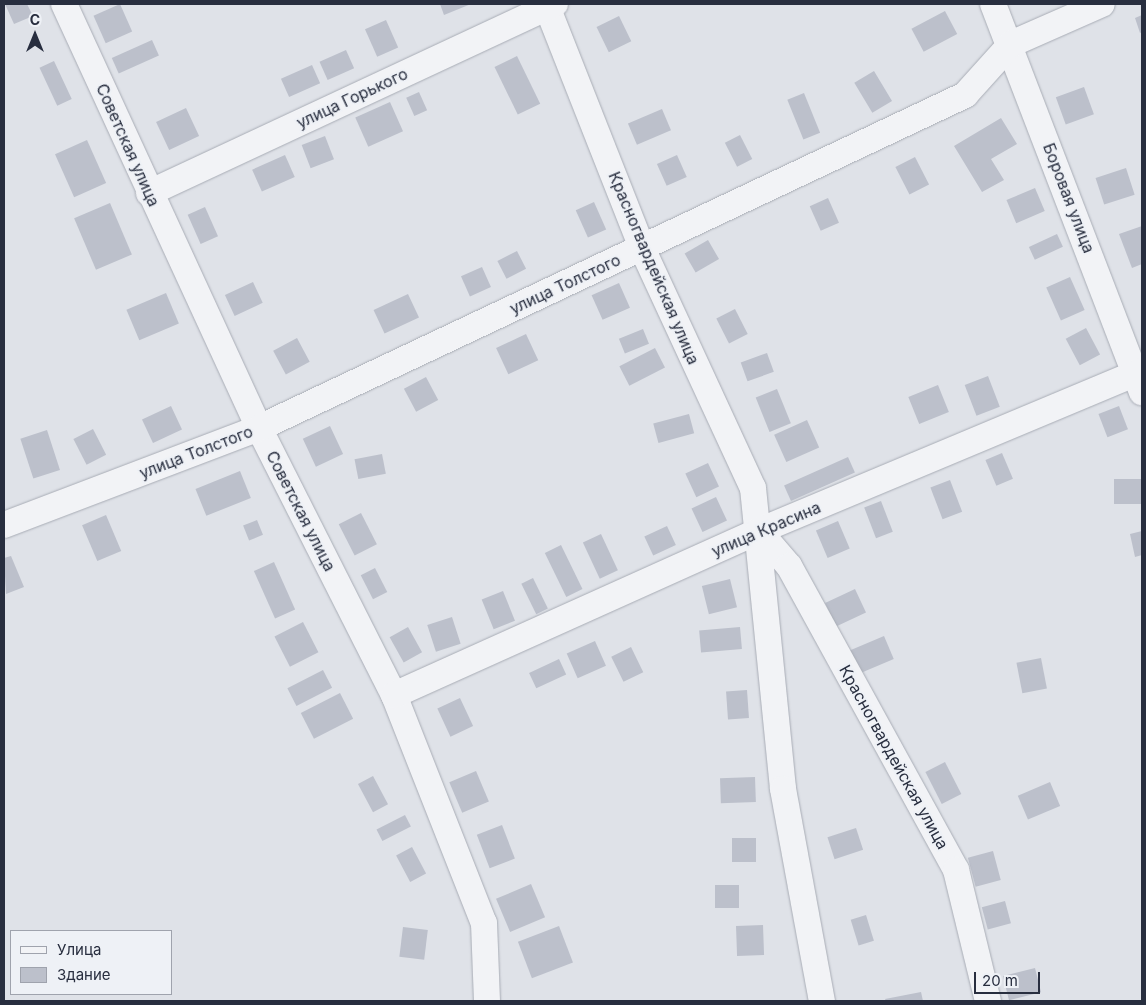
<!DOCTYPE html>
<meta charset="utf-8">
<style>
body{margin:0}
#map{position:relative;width:1146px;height:1005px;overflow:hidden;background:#dfe2e8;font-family:Inter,sans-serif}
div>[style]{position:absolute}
.building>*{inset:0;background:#bcc0cb;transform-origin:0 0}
.roads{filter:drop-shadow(0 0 1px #a8acb5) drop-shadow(0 0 1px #a8acb5)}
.minor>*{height:26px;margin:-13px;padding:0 13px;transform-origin:13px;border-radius:13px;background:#f2f3f6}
span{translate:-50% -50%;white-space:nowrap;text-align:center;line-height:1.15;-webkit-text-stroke:4px #eef1f6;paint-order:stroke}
.street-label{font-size:16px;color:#282e3f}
.frame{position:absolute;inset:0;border:5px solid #282e3f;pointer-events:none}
.legend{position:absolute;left:10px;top:930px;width:162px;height:65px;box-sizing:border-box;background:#eef1f6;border:1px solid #9fa3ad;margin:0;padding:6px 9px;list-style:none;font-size:15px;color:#282e3f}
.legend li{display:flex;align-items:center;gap:10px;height:25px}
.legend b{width:25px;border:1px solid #9fa3ad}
.north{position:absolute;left:10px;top:10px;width:50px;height:50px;-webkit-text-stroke:4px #eef1f6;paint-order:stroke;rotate:0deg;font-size:14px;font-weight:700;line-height:20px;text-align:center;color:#282e3f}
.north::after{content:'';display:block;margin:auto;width:18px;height:22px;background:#282e3f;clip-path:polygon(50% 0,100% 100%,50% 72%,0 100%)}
.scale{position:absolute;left:974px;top:972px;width:66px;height:22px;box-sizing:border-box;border:2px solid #282e3f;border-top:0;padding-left:6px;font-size:15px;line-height:18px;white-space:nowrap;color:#282e3f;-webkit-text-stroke:4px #eef1f6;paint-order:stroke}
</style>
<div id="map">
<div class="building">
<i style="clip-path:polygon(5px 4px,27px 4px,33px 16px,14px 24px)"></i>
<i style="left:120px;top:4px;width:30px;height:29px;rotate:66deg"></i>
<i style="clip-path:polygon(440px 4px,471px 4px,444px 15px)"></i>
<i style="left:945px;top:11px;width:26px;height:38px;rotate:62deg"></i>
<i style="clip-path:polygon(1142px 15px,1142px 32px,1140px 33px,1135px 18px)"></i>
<i style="left:619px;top:16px;width:28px;height:25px;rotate:64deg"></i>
<i style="left:386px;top:20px;width:30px;height:23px;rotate:66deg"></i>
<i style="left:152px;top:40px;width:17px;height:44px;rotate:66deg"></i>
<i style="left:346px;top:50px;width:20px;height:29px;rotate:66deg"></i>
<i style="left:517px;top:56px;width:53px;height:25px;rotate:64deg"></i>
<i style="left:54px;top:61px;width:42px;height:16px;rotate:65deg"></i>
<i style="left:312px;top:65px;width:20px;height:34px;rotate:66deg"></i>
<i style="left:874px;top:71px;width:35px;height:23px;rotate:59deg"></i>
<i style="left:1084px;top:87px;width:29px;height:30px;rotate:70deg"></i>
<i style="left:419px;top:92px;width:20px;height:14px;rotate:66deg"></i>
<i style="left:804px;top:93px;width:43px;height:18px;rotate:68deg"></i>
<i style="left:390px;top:102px;width:32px;height:38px;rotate:66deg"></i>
<i style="left:186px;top:108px;width:31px;height:33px;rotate:65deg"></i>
<i style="left:662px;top:109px;width:23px;height:37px;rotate:67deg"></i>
<i style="clip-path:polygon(1001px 118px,1017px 144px,991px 159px,1004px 180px,982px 192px,954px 146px)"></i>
<i style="left:740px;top:135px;width:27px;height:17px;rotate:63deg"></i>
<i style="left:325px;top:136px;width:25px;height:25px;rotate:69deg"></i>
<i style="left:87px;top:140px;width:47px;height:35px;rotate:66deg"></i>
<i style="left:285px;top:155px;width:24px;height:36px;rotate:66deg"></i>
<i style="left:677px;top:155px;width:24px;height:22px;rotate:66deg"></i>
<i style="left:915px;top:157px;width:31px;height:22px;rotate:63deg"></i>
<i style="left:1126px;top:168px;width:28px;height:32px;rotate:72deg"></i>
<i style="left:1035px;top:188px;width:25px;height:31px;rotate:67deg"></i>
<i style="left:828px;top:198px;width:27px;height:20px;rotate:66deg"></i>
<i style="left:594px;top:202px;width:30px;height:20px;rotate:66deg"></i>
<i style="left:110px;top:203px;width:56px;height:39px;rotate:67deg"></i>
<i style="left:205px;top:207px;width:32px;height:19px;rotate:66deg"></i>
<i style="clip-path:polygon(1142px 226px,1142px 264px,1132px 268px,1119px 234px)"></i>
<i style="left:1057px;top:234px;width:14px;height:31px;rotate:65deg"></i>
<i style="left:708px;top:240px;width:22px;height:27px;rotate:60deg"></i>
<i style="left:517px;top:251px;width:20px;height:22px;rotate:63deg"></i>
<i style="left:482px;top:267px;width:22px;height:23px;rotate:66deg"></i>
<i style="left:1070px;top:277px;width:36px;height:26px;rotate:66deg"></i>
<i style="left:253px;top:282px;width:23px;height:31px;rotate:65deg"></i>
<i style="left:619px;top:283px;width:27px;height:30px;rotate:66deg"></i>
<i style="left:166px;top:293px;width:33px;height:43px;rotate:67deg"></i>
<i style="left:408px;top:294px;width:26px;height:38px;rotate:65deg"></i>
<i style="left:735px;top:309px;width:28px;height:21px;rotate:63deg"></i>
<i style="left:1086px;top:328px;width:30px;height:23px;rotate:62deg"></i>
<i style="left:643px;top:329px;width:16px;height:26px;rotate:68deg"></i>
<i style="left:526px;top:334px;width:29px;height:33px;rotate:65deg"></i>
<i style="left:297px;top:338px;width:27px;height:27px;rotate:62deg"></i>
<i style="left:655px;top:348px;width:22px;height:40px;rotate:63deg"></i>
<i style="left:767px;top:353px;width:20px;height:28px;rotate:70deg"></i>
<i style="left:988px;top:376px;width:33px;height:25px;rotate:69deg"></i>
<i style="left:426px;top:377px;width:26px;height:25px;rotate:62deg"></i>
<i style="left:938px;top:385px;width:29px;height:32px;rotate:68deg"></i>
<i style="left:777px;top:389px;width:37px;height:23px;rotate:68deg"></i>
<i style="left:171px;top:406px;width:26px;height:32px;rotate:65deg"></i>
<i style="left:1119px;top:406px;width:25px;height:22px;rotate:69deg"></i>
<i style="left:689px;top:414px;width:20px;height:37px;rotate:75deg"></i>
<i style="left:807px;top:420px;width:30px;height:36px;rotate:66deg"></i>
<i style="left:330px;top:426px;width:31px;height:30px;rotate:65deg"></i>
<i style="left:93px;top:429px;width:29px;height:22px;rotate:63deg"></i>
<i style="left:47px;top:430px;width:42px;height:28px;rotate:72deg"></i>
<i style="left:1002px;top:453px;width:28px;height:18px;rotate:67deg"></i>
<i style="left:382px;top:454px;width:20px;height:28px;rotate:79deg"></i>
<i style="left:848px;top:457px;width:17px;height:70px;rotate:66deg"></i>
<i style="left:708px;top:463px;width:26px;height:25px;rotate:65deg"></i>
<i style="left:240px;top:471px;width:29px;height:48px;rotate:68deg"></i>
<i style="left:1142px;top:479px;width:25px;height:28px;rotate:90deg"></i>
<i style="left:950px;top:480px;width:34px;height:21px;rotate:69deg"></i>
<i style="left:716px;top:497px;width:26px;height:27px;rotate:65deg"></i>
<i style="left:881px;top:501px;width:33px;height:18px;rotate:69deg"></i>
<i style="left:361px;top:513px;width:35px;height:25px;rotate:63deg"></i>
<i style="left:106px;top:515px;width:39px;height:26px;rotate:67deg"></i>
<i style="left:257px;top:520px;width:16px;height:15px;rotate:68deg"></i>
<i style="left:838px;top:521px;width:30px;height:24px;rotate:67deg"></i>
<i style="left:667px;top:526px;width:21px;height:25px;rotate:65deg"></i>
<i style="clip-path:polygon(1142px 531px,1142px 555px,1135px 557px,1130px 534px)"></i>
<i style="left:601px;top:534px;width:40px;height:20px;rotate:65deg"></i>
<i style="left:561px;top:545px;width:49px;height:18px;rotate:64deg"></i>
<i style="clip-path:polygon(11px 556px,24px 587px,6px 594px,4px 558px)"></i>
<i style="left:274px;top:562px;width:52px;height:22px;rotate:66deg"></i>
<i style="left:375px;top:568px;width:27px;height:16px;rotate:63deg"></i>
<i style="left:533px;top:578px;width:34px;height:13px;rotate:64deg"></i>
<i style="left:730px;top:579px;width:29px;height:29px;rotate:76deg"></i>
<i style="left:855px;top:589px;width:26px;height:33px;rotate:65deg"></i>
<i style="left:503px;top:591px;width:32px;height:23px;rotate:68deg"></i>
<i style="left:452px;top:617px;width:28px;height:26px;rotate:72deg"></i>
<i style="left:303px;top:622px;width:34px;height:32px;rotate:63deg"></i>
<i style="left:408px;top:627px;width:29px;height:21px;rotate:61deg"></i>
<i style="left:740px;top:627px;width:22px;height:41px;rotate:85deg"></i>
<i style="left:884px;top:636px;width:25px;height:43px;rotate:67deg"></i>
<i style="left:595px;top:641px;width:27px;height:31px;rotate:66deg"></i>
<i style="left:631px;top:647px;width:28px;height:22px;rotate:64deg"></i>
<i style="left:1041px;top:658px;width:31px;height:25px;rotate:79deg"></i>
<i style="left:559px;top:659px;width:17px;height:33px;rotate:65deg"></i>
<i style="left:323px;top:670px;width:20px;height:40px;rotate:63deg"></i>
<i style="left:747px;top:690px;width:28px;height:21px;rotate:86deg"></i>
<i style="left:340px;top:693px;width:29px;height:44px;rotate:63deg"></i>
<i style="left:460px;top:698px;width:31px;height:25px;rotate:65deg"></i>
<i style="left:945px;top:762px;width:36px;height:22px;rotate:63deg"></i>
<i style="left:476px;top:771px;width:33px;height:29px;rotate:67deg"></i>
<i style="left:373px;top:776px;width:32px;height:17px;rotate:62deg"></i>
<i style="left:755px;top:777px;width:25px;height:35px;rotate:88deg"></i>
<i style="left:1050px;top:782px;width:26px;height:35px;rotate:67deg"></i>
<i style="left:405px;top:815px;width:13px;height:32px;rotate:63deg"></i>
<i style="left:502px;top:825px;width:36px;height:27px;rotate:69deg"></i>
<i style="left:856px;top:828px;width:23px;height:30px;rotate:72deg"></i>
<i style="left:732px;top:838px;width:24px;height:24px"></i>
<i style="left:412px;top:847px;width:30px;height:18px;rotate:62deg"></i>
<i style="left:993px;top:851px;width:30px;height:26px;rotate:75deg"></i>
<i style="left:531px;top:884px;width:36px;height:38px;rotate:67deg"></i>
<i style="left:715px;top:885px;width:24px;height:23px"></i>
<i style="left:1005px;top:901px;width:23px;height:24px;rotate:75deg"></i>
<i style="left:866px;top:915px;width:27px;height:16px;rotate:73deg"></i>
<i style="left:763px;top:925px;width:30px;height:27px;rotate:88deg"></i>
<i style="left:559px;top:926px;width:39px;height:44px;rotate:69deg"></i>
<i style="left:403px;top:927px;width:25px;height:30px;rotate:7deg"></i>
<i style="left:1035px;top:968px;width:25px;height:33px;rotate:76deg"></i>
<i style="clip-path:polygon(921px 992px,923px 1001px,886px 1001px,885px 999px)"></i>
</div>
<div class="roads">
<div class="minor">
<i style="left:64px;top:4px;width:467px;rotate:65.3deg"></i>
<i style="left:259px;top:428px;width:299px;rotate:63.2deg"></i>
<i style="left:394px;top:695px;width:245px;rotate:68.5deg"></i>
<i style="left:484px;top:923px;width:78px;rotate:87.8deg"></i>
<i style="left:546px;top:4px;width:262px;rotate:68.5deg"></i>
<i style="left:642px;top:248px;width:264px;rotate:65.2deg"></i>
<i style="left:753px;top:488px;width:302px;rotate:84.3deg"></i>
<i style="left:783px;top:789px;width:216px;rotate:79.6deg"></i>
<i style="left:993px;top:4px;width:416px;rotate:69deg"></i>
<i style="left:149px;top:193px;width:448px;rotate:-25deg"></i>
<i style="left:4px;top:525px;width:273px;rotate:-20.8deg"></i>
<i style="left:259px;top:428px;width:781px;rotate:-25.25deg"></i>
<i style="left:965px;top:95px;width:69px;rotate:-48deg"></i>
<i style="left:1011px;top:44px;width:99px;rotate:-23.7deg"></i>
<i style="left:759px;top:531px;width:46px;rotate:49.4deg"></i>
<i style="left:789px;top:566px;width:347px;rotate:61.2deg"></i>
<i style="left:956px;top:870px;width:135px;rotate:76.3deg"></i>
<i style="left:394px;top:695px;width:400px;rotate:-24.2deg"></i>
<i style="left:759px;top:531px;width:415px;rotate:-22.7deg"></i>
</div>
</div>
<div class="street-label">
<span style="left:352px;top:98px;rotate:-25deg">улица Горького</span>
<span style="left:128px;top:145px;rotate:66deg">Советская улица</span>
<span style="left:1069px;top:198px;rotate:69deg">Боровая улица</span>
<span style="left:654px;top:268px;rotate:67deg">Красногвардейская улица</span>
<span style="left:565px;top:284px;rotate:-25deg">улица Толстого</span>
<span style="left:196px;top:452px;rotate:-21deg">улица Толстого</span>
<span style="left:301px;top:511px;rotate:63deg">Советская улица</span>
<span style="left:766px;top:529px;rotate:-23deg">улица Красина</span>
<span style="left:894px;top:757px;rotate:61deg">Красногвардейская улица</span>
</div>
<div class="frame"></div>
<ul class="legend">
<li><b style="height:6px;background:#f2f3f6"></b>Улица</li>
<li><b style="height:14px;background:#bcc0cb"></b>Здание</li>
</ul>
<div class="north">С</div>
<div class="scale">20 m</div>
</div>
